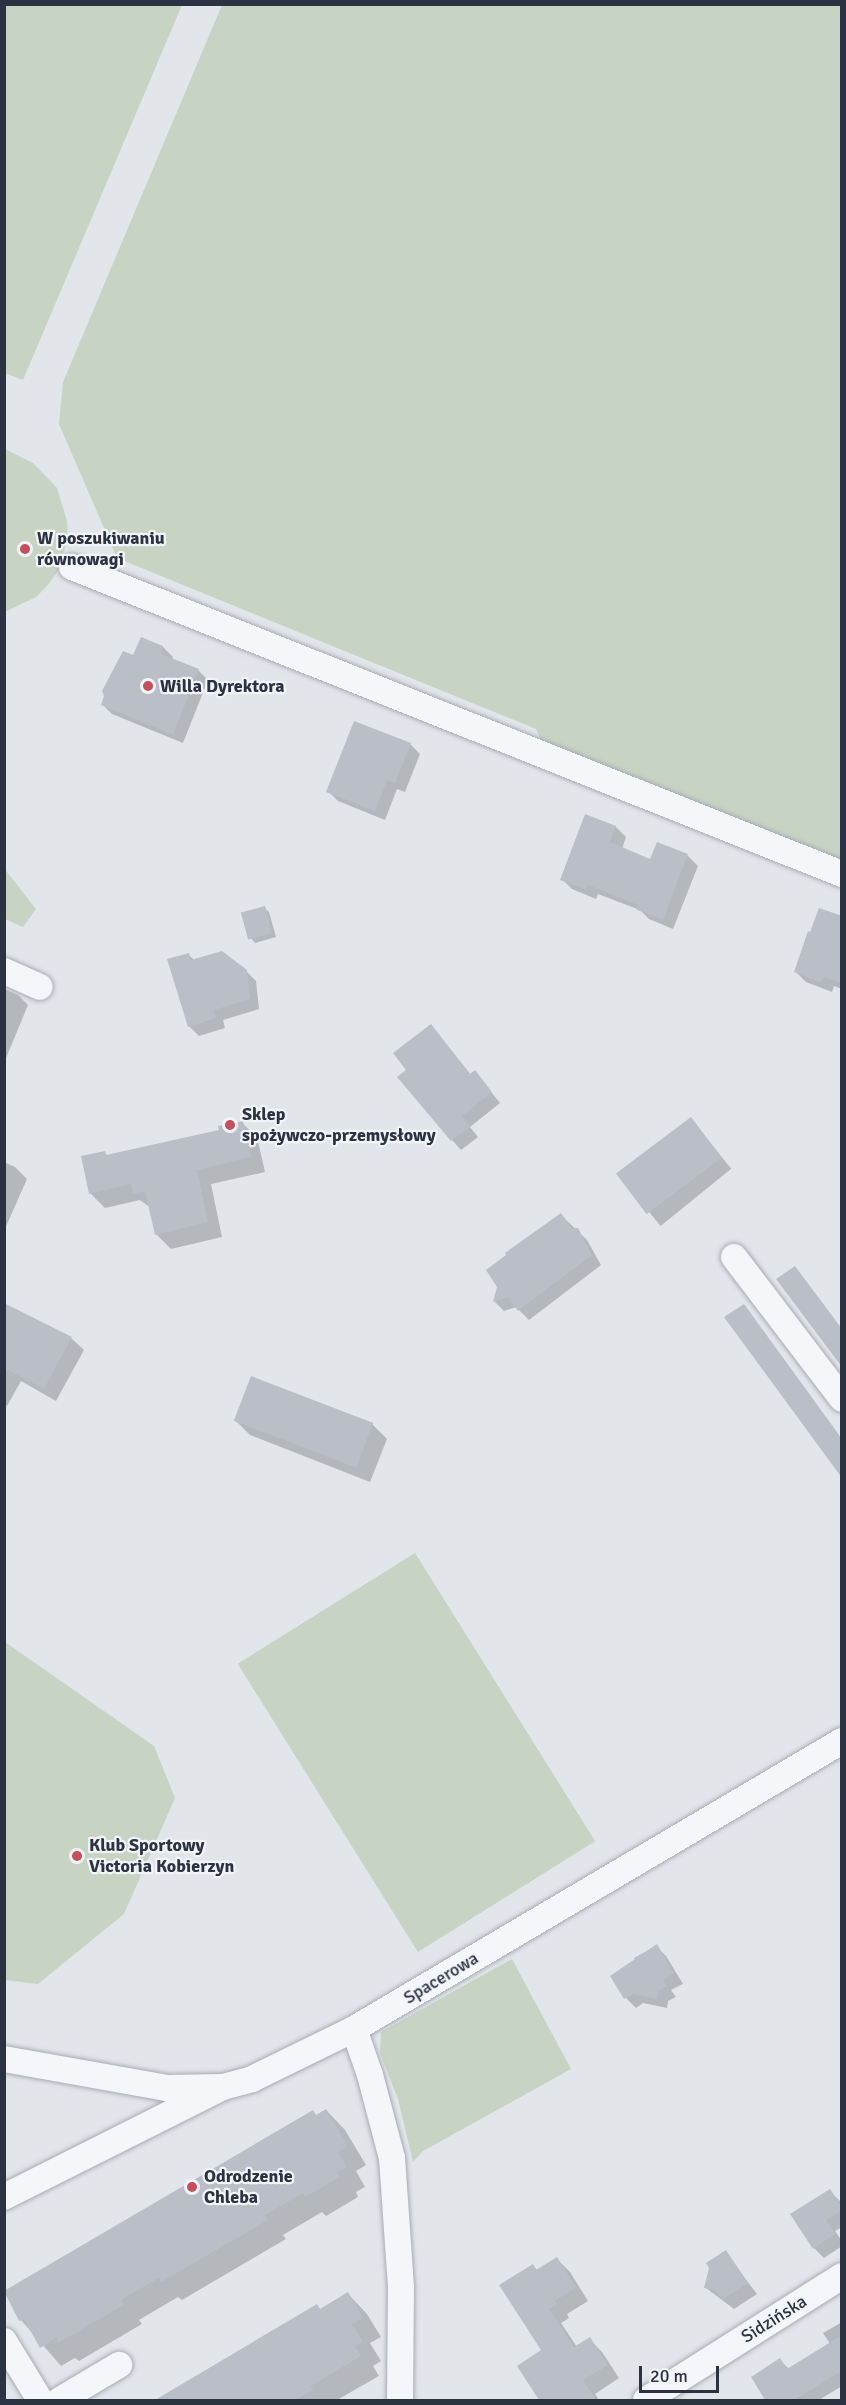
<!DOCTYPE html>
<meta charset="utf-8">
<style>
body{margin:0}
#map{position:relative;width:846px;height:2405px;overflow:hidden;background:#e2e5ea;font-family:Signika,sans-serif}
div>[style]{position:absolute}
.green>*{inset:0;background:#c7d4c4;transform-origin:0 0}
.shadow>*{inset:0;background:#0003;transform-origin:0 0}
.building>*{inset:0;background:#babec7;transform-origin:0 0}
.roads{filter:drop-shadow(0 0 2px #a7acb4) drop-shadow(0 0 2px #a7acb4)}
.minor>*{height:26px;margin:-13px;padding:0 13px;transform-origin:13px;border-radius:13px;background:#f5f6f9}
.dots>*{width:16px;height:16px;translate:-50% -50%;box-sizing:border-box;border:3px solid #f2f4f8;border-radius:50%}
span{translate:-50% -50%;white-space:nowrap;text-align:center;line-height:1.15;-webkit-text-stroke:4.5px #f2f4f8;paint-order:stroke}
.poi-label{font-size:18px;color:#2b3242;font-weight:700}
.left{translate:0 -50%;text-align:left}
.street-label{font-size:18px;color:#2b3242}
.frame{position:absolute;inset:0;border:6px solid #2b3242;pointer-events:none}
.scale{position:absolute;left:639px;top:2366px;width:80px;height:27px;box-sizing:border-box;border:3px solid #2b3242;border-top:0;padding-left:8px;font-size:18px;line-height:21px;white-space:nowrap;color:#2b3242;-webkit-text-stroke:4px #f2f4f8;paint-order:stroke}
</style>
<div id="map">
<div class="green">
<i style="clip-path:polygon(5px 4px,182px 5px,23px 380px,5px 373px)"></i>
<i style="clip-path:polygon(222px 5px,841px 5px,841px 863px,542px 743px,536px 729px,117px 558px,59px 424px,63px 382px)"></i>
<i style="clip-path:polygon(5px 449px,33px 463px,57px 488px,67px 521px,68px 538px,58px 571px,48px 585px,36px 597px,5px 612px)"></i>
<i style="clip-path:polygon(4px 868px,36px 909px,23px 927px,5px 919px)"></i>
<i style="left:415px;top:1553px;width:340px;height:209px;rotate:58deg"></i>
<i style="clip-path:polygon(5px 1642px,154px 1746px,175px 1798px,124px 1914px,38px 1984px,5px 1980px)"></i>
<i style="clip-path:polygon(512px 1959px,571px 2069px,423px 2151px,413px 2162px,398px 2099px,380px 2053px,381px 2032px)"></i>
</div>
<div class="shadow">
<i style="clip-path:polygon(163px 647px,173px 657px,172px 660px,198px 670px,208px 680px,183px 743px,112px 714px,102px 704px,134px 657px)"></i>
<i style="clip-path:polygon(410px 744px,420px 754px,405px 792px,397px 789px,385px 820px,338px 801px,328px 791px)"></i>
<i style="clip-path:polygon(586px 816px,616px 827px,626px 837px,622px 849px,651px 861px,657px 844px,688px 856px,698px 866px,673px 929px,649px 919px,640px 910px,598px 894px,596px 899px,572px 889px,562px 879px)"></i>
<i style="clip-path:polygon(264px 908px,269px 912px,276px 937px,255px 943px,251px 938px)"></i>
<i style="clip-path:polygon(842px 918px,842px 989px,834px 986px,832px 992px,806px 982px,796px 972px)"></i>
<i style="clip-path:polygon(189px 955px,194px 960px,246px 971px,256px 981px,259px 1009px,223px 1020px,225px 1028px,199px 1036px,189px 1026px)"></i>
<i style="clip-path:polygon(4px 989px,18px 995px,28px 1005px,4px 1063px)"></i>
<i style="clip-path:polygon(431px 1026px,471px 1075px,475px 1072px,500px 1103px,470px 1127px,478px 1137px,461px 1150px,452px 1140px,408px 1070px)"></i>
<i style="left:691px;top:1119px;width:64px;height:91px;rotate:51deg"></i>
<i style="clip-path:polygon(242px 1123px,257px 1137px,265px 1172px,211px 1184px,222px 1237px,171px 1249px,156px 1234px,151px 1208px,140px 1200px,105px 1208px,90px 1193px,104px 1152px,108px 1156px,221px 1131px)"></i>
<i style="clip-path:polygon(4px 1162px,15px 1167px,27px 1179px,4px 1231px)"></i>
<i style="clip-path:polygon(561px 1215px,587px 1240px,601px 1265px,529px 1320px,516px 1307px,504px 1311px,495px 1302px,499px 1287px)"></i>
<i style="clip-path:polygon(4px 1304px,71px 1338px,84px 1350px,56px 1401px,21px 1381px,7px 1406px,4px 1404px)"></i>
<i style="clip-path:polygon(235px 1420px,372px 1424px,387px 1439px,370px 1482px,250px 1435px)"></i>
<i style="clip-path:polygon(656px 1946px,666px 1956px,683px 1984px,671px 1990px,676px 1997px,668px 2001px,667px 2008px,643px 2003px,636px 2008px,626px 1998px,637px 1962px,634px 1958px)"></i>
<i style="clip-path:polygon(326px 2110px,345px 2130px,366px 2165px,356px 2171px,365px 2187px,356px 2192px,358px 2197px,326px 2216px,322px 2212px,283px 2235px,286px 2239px,182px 2300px,178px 2297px,139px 2320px,142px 2324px,79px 2361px,75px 2358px,61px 2366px,21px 2320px,5px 2293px,313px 2112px,317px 2116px)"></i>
<i style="clip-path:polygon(830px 2191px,842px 2203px,842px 2227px,835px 2231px,842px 2241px,842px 2246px,824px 2258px,814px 2248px)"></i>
<i style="clip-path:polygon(725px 2252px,757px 2294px,734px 2309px,706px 2288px)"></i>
<i style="clip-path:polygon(557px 2259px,570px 2272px,588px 2301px,567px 2314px,569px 2318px,561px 2323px,577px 2347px,589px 2339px,602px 2352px,619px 2378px,595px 2394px,599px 2400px,540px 2400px,519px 2366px,543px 2351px,533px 2266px,538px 2271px)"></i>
<i style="clip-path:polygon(348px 2294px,367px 2314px,381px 2337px,370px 2343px,381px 2361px,373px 2366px,379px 2376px,337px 2400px,158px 2400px,317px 2306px,321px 2310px)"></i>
<i style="clip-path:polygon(842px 2322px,842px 2386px,819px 2400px,767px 2400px,753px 2377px,780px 2360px,789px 2369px,830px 2344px,823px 2333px)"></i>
</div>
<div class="building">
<i style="clip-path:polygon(141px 637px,163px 646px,161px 654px,199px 669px,173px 735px,101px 705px,104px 696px,102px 691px,123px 651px,133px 655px)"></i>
<i style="clip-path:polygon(354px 721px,411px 743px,395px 783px,387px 780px,375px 811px,326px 792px)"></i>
<i style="clip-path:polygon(585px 814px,616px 826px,610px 842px,650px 859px,657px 842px,688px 854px,663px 920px,637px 910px,638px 905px,588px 885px,586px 890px,560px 880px)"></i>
<i style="left:265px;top:906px;width:28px;height:25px;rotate:75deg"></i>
<i style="clip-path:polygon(819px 908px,842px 916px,842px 983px,824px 977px,821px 983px,794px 972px,808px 931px,810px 932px)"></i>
<i style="clip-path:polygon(222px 951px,247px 970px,250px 999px,214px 1010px,216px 1018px,188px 1027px,167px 959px,189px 953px,191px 960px)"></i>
<i style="clip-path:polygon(431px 1024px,470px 1074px,475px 1070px,492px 1092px,462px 1116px,470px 1127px,451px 1141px,397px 1077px,406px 1070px,393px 1053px)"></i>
<i style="left:691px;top:1117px;width:51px;height:94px;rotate:53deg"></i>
<i style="clip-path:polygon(243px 1121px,251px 1157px,197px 1170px,208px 1222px,155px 1235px,145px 1191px,133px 1194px,131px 1184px,89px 1194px,81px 1156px,105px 1151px,106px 1155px,219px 1130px,218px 1126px)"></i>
<i style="clip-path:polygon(561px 1213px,572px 1228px,578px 1228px,592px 1255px,518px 1311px,507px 1297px,493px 1302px,497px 1287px,486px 1270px,506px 1255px,505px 1253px)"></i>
<i style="clip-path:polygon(795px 1266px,842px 1329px,842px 1367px,776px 1279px)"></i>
<i style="clip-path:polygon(4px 1303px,72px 1337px,44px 1389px,4px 1368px)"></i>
<i style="clip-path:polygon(744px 1304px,842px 1439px,842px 1478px,724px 1317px)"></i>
<i style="left:251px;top:1376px;width:131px;height:48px;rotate:21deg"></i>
<i style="clip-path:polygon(657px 1944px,674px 1973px,663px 1980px,667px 1986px,659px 1991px,657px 1999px,633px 1994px,624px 1999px,610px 1976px)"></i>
<i style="clip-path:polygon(326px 2109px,348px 2146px,338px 2152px,347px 2167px,337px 2172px,340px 2177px,305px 2197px,303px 2193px,265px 2215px,268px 2220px,161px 2282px,159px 2278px,121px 2300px,124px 2305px,58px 2343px,56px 2338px,40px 2348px,24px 2319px,19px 2321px,4px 2291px,313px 2110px,316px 2115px)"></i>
<i style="clip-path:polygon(830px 2189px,842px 2207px,842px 2211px,826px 2220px,835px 2234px,813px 2249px,790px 2214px)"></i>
<i style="clip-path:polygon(726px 2250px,748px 2283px,722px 2300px,715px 2290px,704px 2288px,709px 2268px,706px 2263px)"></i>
<i style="clip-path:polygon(557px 2257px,576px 2287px,555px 2301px,557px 2305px,549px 2309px,574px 2347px,590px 2337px,608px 2365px,583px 2380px,596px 2400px,539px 2400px,517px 2366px,541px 2350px,499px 2285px,533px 2264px,536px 2270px)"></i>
<i style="clip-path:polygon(348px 2292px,363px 2318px,352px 2324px,363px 2342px,355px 2346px,361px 2356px,311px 2386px,313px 2390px,296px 2400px,155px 2400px,317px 2304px,320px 2309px)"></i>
<i style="clip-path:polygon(842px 2335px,842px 2371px,794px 2400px,765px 2400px,751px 2377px,780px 2358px,787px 2369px)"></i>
</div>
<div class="roads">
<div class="minor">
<i style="left:72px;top:567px;width:829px;rotate:21.74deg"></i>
<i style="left:4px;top:971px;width:39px;rotate:24deg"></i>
<i style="left:734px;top:1257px;width:178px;rotate:52.7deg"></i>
<i style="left:354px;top:2029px;width:49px;rotate:70.8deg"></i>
<i style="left:370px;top:2075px;width:86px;rotate:75.2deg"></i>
<i style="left:392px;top:2158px;width:130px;rotate:86deg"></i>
<i style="left:401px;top:2288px;width:112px;rotate:90.5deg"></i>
<i style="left:4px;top:2059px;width:166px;rotate:10.1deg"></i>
<i style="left:167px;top:2088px;width:56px;rotate:-1deg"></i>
<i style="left:223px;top:2087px;width:30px;rotate:-15deg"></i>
<i style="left:252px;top:2079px;width:114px;rotate:-26.1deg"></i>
<i style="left:354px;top:2029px;width:567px;rotate:-30.55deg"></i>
<i style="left:4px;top:2197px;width:238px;rotate:-26.7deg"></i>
<i style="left:4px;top:2341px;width:69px;rotate:58.6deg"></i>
<i style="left:60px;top:2400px;width:69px;rotate:-30.7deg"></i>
<i style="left:646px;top:2400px;width:232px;rotate:-32.3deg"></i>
</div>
</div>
<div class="dots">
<i style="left:25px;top:549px;background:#c94d5b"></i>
<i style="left:148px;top:686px;background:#c94d5b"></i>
<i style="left:230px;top:1125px;background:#c94d5b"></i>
<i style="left:77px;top:1856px;background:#c94d5b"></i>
<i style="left:192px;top:2187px;background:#c94d5b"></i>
</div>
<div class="poi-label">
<span class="left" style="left:37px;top:549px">W poszukiwaniu<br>równowagi</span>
<span class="left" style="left:160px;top:686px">Willa Dyrektora</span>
<span class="left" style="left:242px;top:1125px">Sklep<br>spożywczo-przemysłowy</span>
<span class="left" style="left:89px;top:1856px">Klub Sportowy<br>Victoria Kobierzyn</span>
<span class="left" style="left:204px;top:2187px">Odrodzenie<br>Chleba</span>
</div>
<div class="street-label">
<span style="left:441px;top:1978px;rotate:-31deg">Spacerowa</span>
<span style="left:774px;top:2319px;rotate:-32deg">Sidzińska</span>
</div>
<div class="frame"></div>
<div class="scale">20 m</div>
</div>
